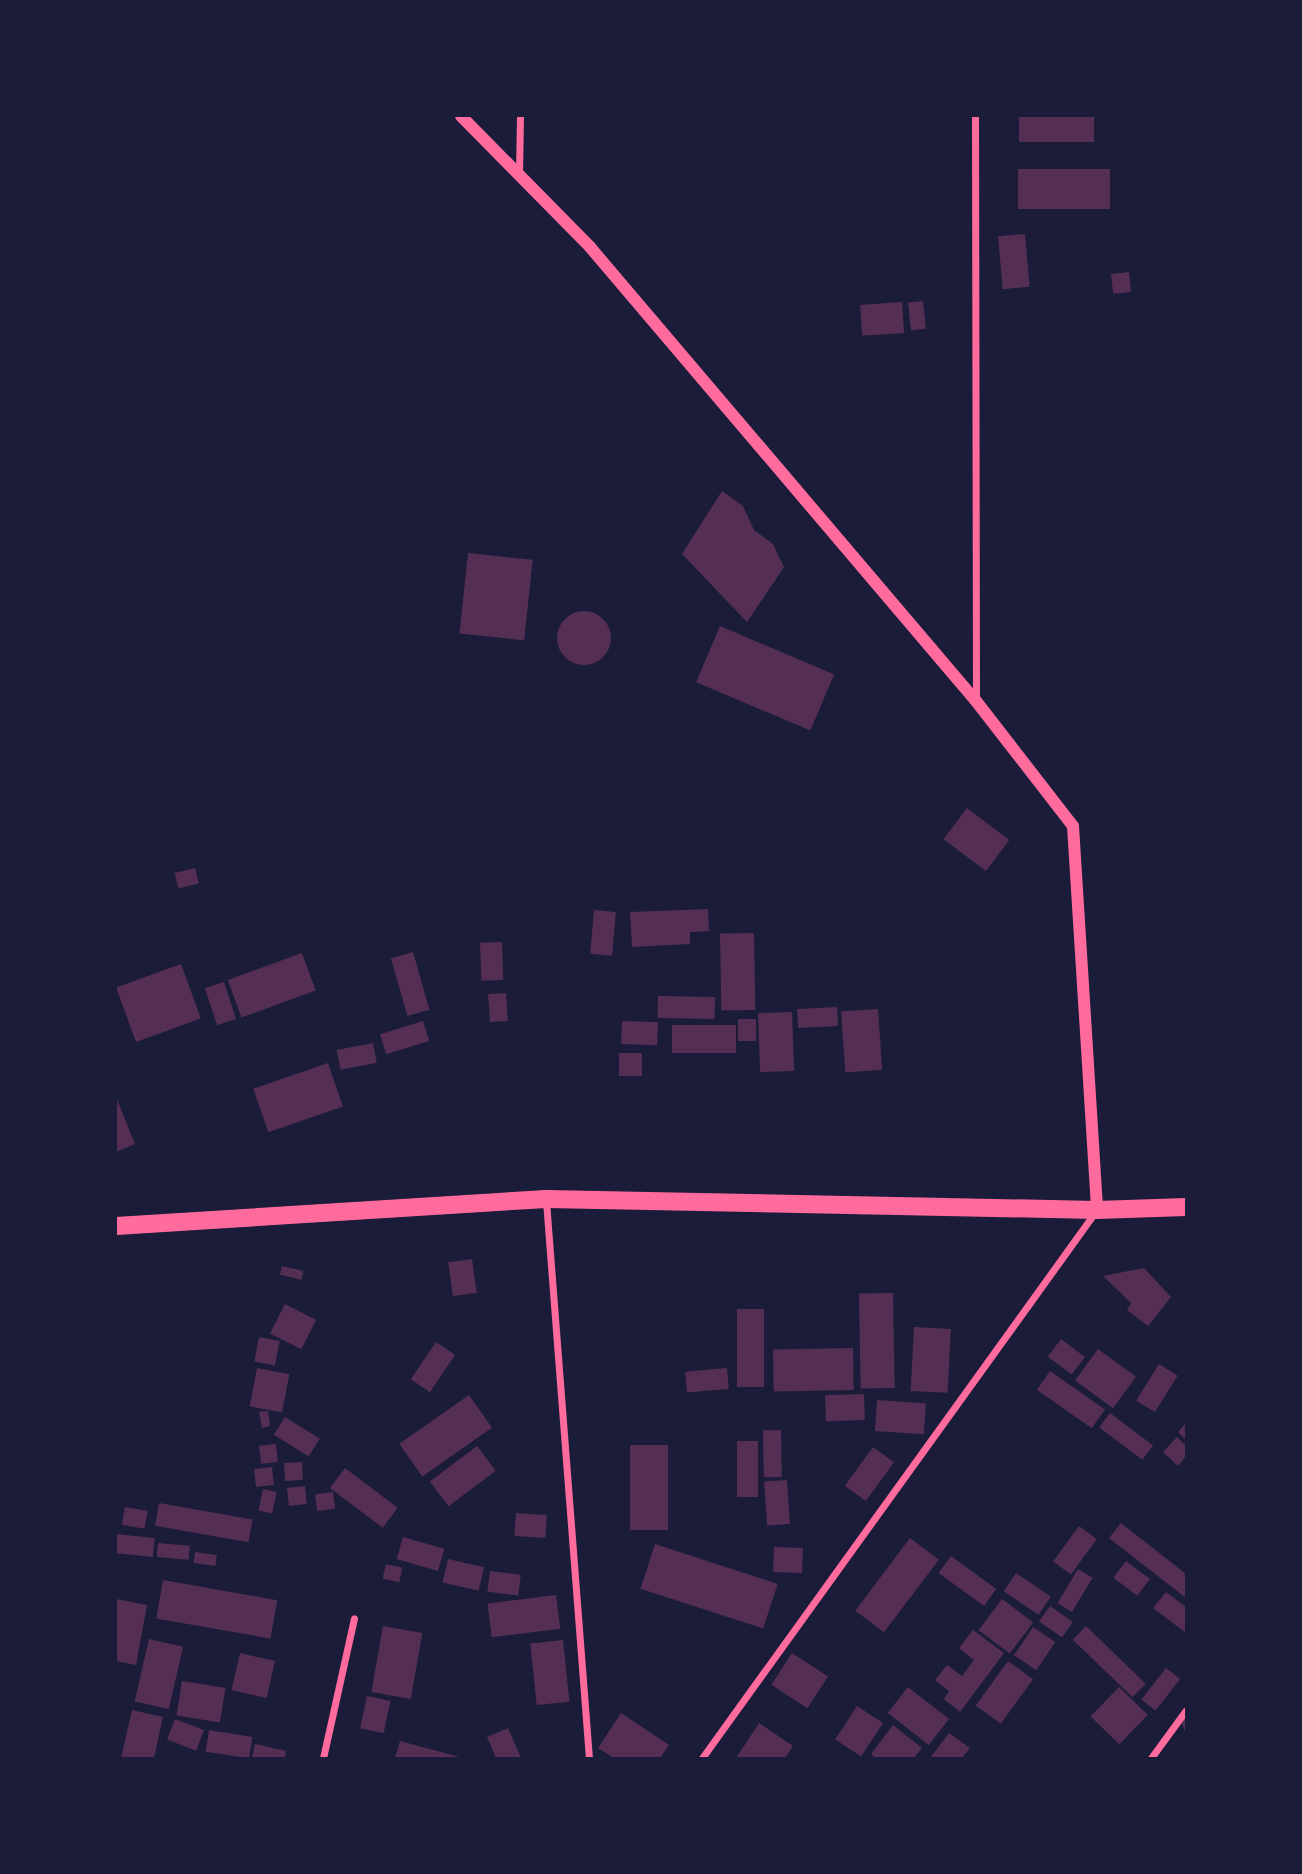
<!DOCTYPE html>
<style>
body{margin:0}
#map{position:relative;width:1302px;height:1874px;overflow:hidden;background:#1b1b3a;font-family:"Public Sans",sans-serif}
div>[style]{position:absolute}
.building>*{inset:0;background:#542f53;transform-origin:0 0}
.round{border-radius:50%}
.minor>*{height:7px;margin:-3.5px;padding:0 3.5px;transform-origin:3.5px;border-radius:3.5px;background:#ff6b9d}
.tertiary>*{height:12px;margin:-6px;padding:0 6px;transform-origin:6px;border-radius:6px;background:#ff6b9d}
.primary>*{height:18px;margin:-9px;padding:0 9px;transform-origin:9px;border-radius:9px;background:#ff6b9d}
span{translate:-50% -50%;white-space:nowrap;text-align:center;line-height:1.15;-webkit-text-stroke:5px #1b1b3a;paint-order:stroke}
.frame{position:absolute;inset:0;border:117px solid #1b1b3a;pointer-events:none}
</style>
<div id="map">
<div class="building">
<i style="left:1019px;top:116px;width:75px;height:26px"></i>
<i style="left:1018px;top:169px;width:92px;height:40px"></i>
<i style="left:1025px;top:234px;width:53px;height:27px;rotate:85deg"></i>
<i style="left:1129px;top:272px;width:20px;height:18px;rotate:84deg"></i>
<i style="left:923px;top:301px;width:28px;height:15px;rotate:84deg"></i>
<i style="left:902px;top:302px;width:31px;height:42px;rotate:86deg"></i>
<i style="clip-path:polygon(722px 491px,743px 506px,754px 530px,773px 544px,784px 567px,747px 622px,682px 554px)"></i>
<i style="left:468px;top:553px;width:65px;height:81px;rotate:6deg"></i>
<i class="round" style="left:557px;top:611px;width:54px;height:54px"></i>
<i style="left:720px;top:626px;width:124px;height:61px;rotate:23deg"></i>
<i style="left:967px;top:808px;width:53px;height:39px;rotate:37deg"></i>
<i style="left:195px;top:868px;width:16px;height:21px;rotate:76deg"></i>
<i style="clip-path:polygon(708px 909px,709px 931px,690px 932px,690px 944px,632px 947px,630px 912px)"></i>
<i style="left:594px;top:910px;width:22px;height:44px;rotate:5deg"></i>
<i style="left:754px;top:933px;width:77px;height:34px;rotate:89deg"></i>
<i style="left:502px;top:942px;width:38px;height:22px;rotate:88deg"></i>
<i style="left:413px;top:952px;width:60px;height:23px;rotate:74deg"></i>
<i style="left:302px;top:953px;width:40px;height:79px;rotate:70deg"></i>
<i style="left:181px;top:964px;width:58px;height:69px;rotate:70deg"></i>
<i style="left:224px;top:982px;width:39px;height:20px;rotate:72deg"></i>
<i style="left:506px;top:993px;width:28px;height:18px;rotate:86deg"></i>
<i style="left:658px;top:996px;width:57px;height:22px;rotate:1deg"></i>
<i style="left:837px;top:1007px;width:19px;height:40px;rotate:87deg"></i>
<i style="left:878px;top:1009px;width:61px;height:37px;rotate:86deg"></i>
<i style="left:792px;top:1012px;width:59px;height:34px;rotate:88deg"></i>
<i style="left:756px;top:1019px;width:22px;height:18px;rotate:90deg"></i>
<i style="left:423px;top:1021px;width:21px;height:45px;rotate:73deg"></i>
<i style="left:622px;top:1021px;width:36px;height:23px;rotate:2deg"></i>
<i style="left:672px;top:1025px;width:64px;height:28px"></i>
<i style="left:373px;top:1043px;width:20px;height:37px;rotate:79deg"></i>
<i style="left:642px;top:1053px;width:23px;height:23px;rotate:90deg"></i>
<i style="left:328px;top:1063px;width:46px;height:79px;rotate:71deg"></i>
<i style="clip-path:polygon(116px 1097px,135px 1144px,116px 1152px)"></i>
<i style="left:472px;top:1259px;width:34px;height:24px;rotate:82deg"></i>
<i style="left:282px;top:1266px;width:22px;height:9px;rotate:13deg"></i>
<i style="clip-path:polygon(1144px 1268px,1171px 1297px,1148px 1326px,1127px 1310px,1131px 1303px,1103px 1276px)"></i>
<i style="left:893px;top:1293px;width:95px;height:34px;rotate:89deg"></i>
<i style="left:285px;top:1304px;width:35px;height:33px;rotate:27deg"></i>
<i style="left:737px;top:1309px;width:27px;height:78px"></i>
<i style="left:914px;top:1327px;width:37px;height:64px;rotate:3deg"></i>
<i style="left:259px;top:1337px;width:21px;height:25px;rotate:11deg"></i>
<i style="left:1061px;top:1339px;width:30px;height:22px;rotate:37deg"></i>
<i style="left:436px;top:1342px;width:23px;height:45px;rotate:34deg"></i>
<i style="left:853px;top:1348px;width:42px;height:80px;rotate:89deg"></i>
<i style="left:1098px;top:1349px;width:47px;height:39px;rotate:36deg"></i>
<i style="left:1159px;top:1364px;width:22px;height:43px;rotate:32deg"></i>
<i style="left:257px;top:1368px;width:33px;height:39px;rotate:11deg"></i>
<i style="left:727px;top:1368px;width:21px;height:42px;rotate:85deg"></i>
<i style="left:1050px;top:1371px;width:67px;height:23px;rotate:35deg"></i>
<i style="left:864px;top:1394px;width:26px;height:39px;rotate:88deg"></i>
<i style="left:469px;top:1395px;width:40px;height:85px;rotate:55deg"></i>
<i style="left:877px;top:1400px;width:49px;height:31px;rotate:4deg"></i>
<i style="clip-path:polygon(268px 1411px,270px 1426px,262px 1428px,259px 1412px)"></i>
<i style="left:1110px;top:1413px;width:54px;height:18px;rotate:37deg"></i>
<i style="left:285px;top:1417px;width:41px;height:21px;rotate:32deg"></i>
<i style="clip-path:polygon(1186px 1423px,1186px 1440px,1178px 1432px)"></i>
<i style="left:781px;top:1430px;width:47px;height:18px;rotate:89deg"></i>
<i style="clip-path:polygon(1177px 1437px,1186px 1446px,1186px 1456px,1178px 1466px,1163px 1452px)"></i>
<i style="left:737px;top:1441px;width:21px;height:56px"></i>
<i style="left:276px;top:1444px;width:18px;height:17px;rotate:84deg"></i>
<i style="left:668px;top:1445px;width:85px;height:38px;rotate:90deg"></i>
<i style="left:477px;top:1446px;width:31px;height:59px;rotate:53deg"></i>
<i style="left:873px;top:1447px;width:26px;height:48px;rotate:36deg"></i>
<i style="left:302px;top:1462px;width:18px;height:18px;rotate:87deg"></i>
<i style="left:272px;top:1467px;width:18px;height:18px;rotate:84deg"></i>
<i style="left:345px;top:1468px;width:66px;height:25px;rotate:37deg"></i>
<i style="left:787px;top:1480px;width:44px;height:23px;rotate:86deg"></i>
<i style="left:305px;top:1486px;width:18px;height:18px;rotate:84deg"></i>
<i style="left:263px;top:1489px;width:14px;height:22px;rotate:12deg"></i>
<i style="left:333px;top:1492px;width:17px;height:18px;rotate:83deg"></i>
<i style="left:159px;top:1503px;width:95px;height:23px;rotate:10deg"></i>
<i style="left:125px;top:1507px;width:23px;height:18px;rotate:10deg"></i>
<i style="left:516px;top:1513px;width:31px;height:23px;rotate:4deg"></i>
<i style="clip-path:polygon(1121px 1523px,1186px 1574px,1186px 1598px,1109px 1538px)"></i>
<i style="left:1079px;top:1526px;width:22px;height:44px;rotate:36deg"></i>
<i style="left:116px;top:1534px;width:39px;height:19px;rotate:6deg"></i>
<i style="left:403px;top:1537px;width:43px;height:23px;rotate:16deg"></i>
<i style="left:910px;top:1538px;width:36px;height:91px;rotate:37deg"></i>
<i style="left:158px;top:1543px;width:32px;height:14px;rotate:5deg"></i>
<i style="left:655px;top:1544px;width:129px;height:47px;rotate:18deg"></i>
<i style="left:774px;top:1547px;width:29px;height:25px;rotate:2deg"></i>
<i style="left:195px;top:1552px;width:22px;height:11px;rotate:8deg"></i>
<i style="left:951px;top:1556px;width:56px;height:21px;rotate:36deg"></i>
<i style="left:448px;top:1559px;width:37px;height:24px;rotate:13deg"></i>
<i style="left:1126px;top:1561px;width:30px;height:21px;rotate:37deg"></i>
<i style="left:386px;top:1564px;width:17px;height:15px;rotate:13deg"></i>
<i style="left:1078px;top:1569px;width:17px;height:40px;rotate:31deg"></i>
<i style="left:490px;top:1571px;width:31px;height:21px;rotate:7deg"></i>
<i style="left:1016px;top:1573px;width:42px;height:22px;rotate:34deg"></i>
<i style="left:163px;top:1580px;width:116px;height:39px;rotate:10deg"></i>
<i style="clip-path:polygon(1166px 1592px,1186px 1607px,1186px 1633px,1153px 1608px)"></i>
<i style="left:556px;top:1595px;width:34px;height:69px;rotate:83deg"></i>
<i style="clip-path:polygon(116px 1599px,147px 1605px,136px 1665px,116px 1661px)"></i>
<i style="left:1002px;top:1599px;width:39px;height:39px;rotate:37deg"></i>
<i style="left:1050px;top:1606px;width:28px;height:19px;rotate:35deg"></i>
<i style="left:383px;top:1626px;width:40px;height:67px;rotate:10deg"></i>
<i style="left:1086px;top:1626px;width:83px;height:19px;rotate:44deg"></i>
<i style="left:1033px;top:1627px;width:27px;height:34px;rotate:34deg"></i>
<i style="clip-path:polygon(973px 1630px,1004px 1653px,960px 1712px,944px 1699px,949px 1691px,935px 1680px,947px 1665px,962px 1676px,974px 1660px,959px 1648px)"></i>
<i style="left:149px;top:1639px;width:35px;height:64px;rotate:13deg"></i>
<i style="left:563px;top:1640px;width:62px;height:33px;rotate:84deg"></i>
<i style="left:240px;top:1653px;width:36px;height:38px;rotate:13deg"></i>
<i style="left:792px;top:1653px;width:43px;height:38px;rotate:33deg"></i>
<i style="left:1008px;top:1661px;width:31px;height:55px;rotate:36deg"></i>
<i style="left:1166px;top:1668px;width:18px;height:40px;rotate:38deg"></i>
<i style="left:182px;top:1681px;width:44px;height:35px;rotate:9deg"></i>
<i style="left:908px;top:1687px;width:52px;height:33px;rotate:38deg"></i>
<i style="left:1119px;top:1687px;width:40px;height:41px;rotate:44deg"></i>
<i style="left:367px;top:1696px;width:24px;height:33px;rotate:12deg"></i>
<i style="left:857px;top:1706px;width:31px;height:40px;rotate:33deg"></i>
<i style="clip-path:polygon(132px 1710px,163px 1717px,154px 1758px,121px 1758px)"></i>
<i style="clip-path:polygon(621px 1713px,669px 1745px,660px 1758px,614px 1758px,598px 1748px)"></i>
<i style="clip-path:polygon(1186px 1715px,1186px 1734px,1182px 1724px)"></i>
<i style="left:175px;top:1719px;width:31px;height:22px;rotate:21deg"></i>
<i style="clip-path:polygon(759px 1723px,793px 1746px,785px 1758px,736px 1758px)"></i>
<i style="clip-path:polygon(893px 1725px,922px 1748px,914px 1758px,876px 1758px,871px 1754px)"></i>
<i style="clip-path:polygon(508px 1728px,521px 1758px,496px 1758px,487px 1737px)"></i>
<i style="left:209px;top:1730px;width:44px;height:22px;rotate:9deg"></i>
<i style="clip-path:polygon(949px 1733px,970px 1748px,962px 1758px,930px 1758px)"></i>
<i style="clip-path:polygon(400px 1741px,463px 1758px,395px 1758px)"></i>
<i style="clip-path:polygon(255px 1744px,286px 1751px,285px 1758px,252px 1758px)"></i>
</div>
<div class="minor">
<i style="left:975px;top:116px;width:584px;rotate:89.9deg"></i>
<i style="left:519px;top:174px;width:58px;rotate:-89deg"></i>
<i style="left:546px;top:1201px;width:559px;rotate:85.59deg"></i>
<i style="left:323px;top:1758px;width:143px;rotate:-77.5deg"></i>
<i style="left:702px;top:1758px;width:674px;rotate:-54.24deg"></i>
<i style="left:1151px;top:1758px;width:59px;rotate:-53.9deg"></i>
</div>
<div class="tertiary">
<i style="left:461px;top:116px;width:184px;rotate:45.4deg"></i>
<i style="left:590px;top:247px;width:596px;rotate:49.63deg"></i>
<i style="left:976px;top:701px;width:158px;rotate:52.2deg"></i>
<i style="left:1073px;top:826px;width:385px;rotate:86.4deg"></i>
</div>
<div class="primary">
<i style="left:116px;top:1226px;width:431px;rotate:-3.6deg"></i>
<i style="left:546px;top:1199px;width:551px;rotate:1.14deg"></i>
<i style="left:1097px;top:1210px;width:89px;rotate:-1.9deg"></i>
</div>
<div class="frame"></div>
</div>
